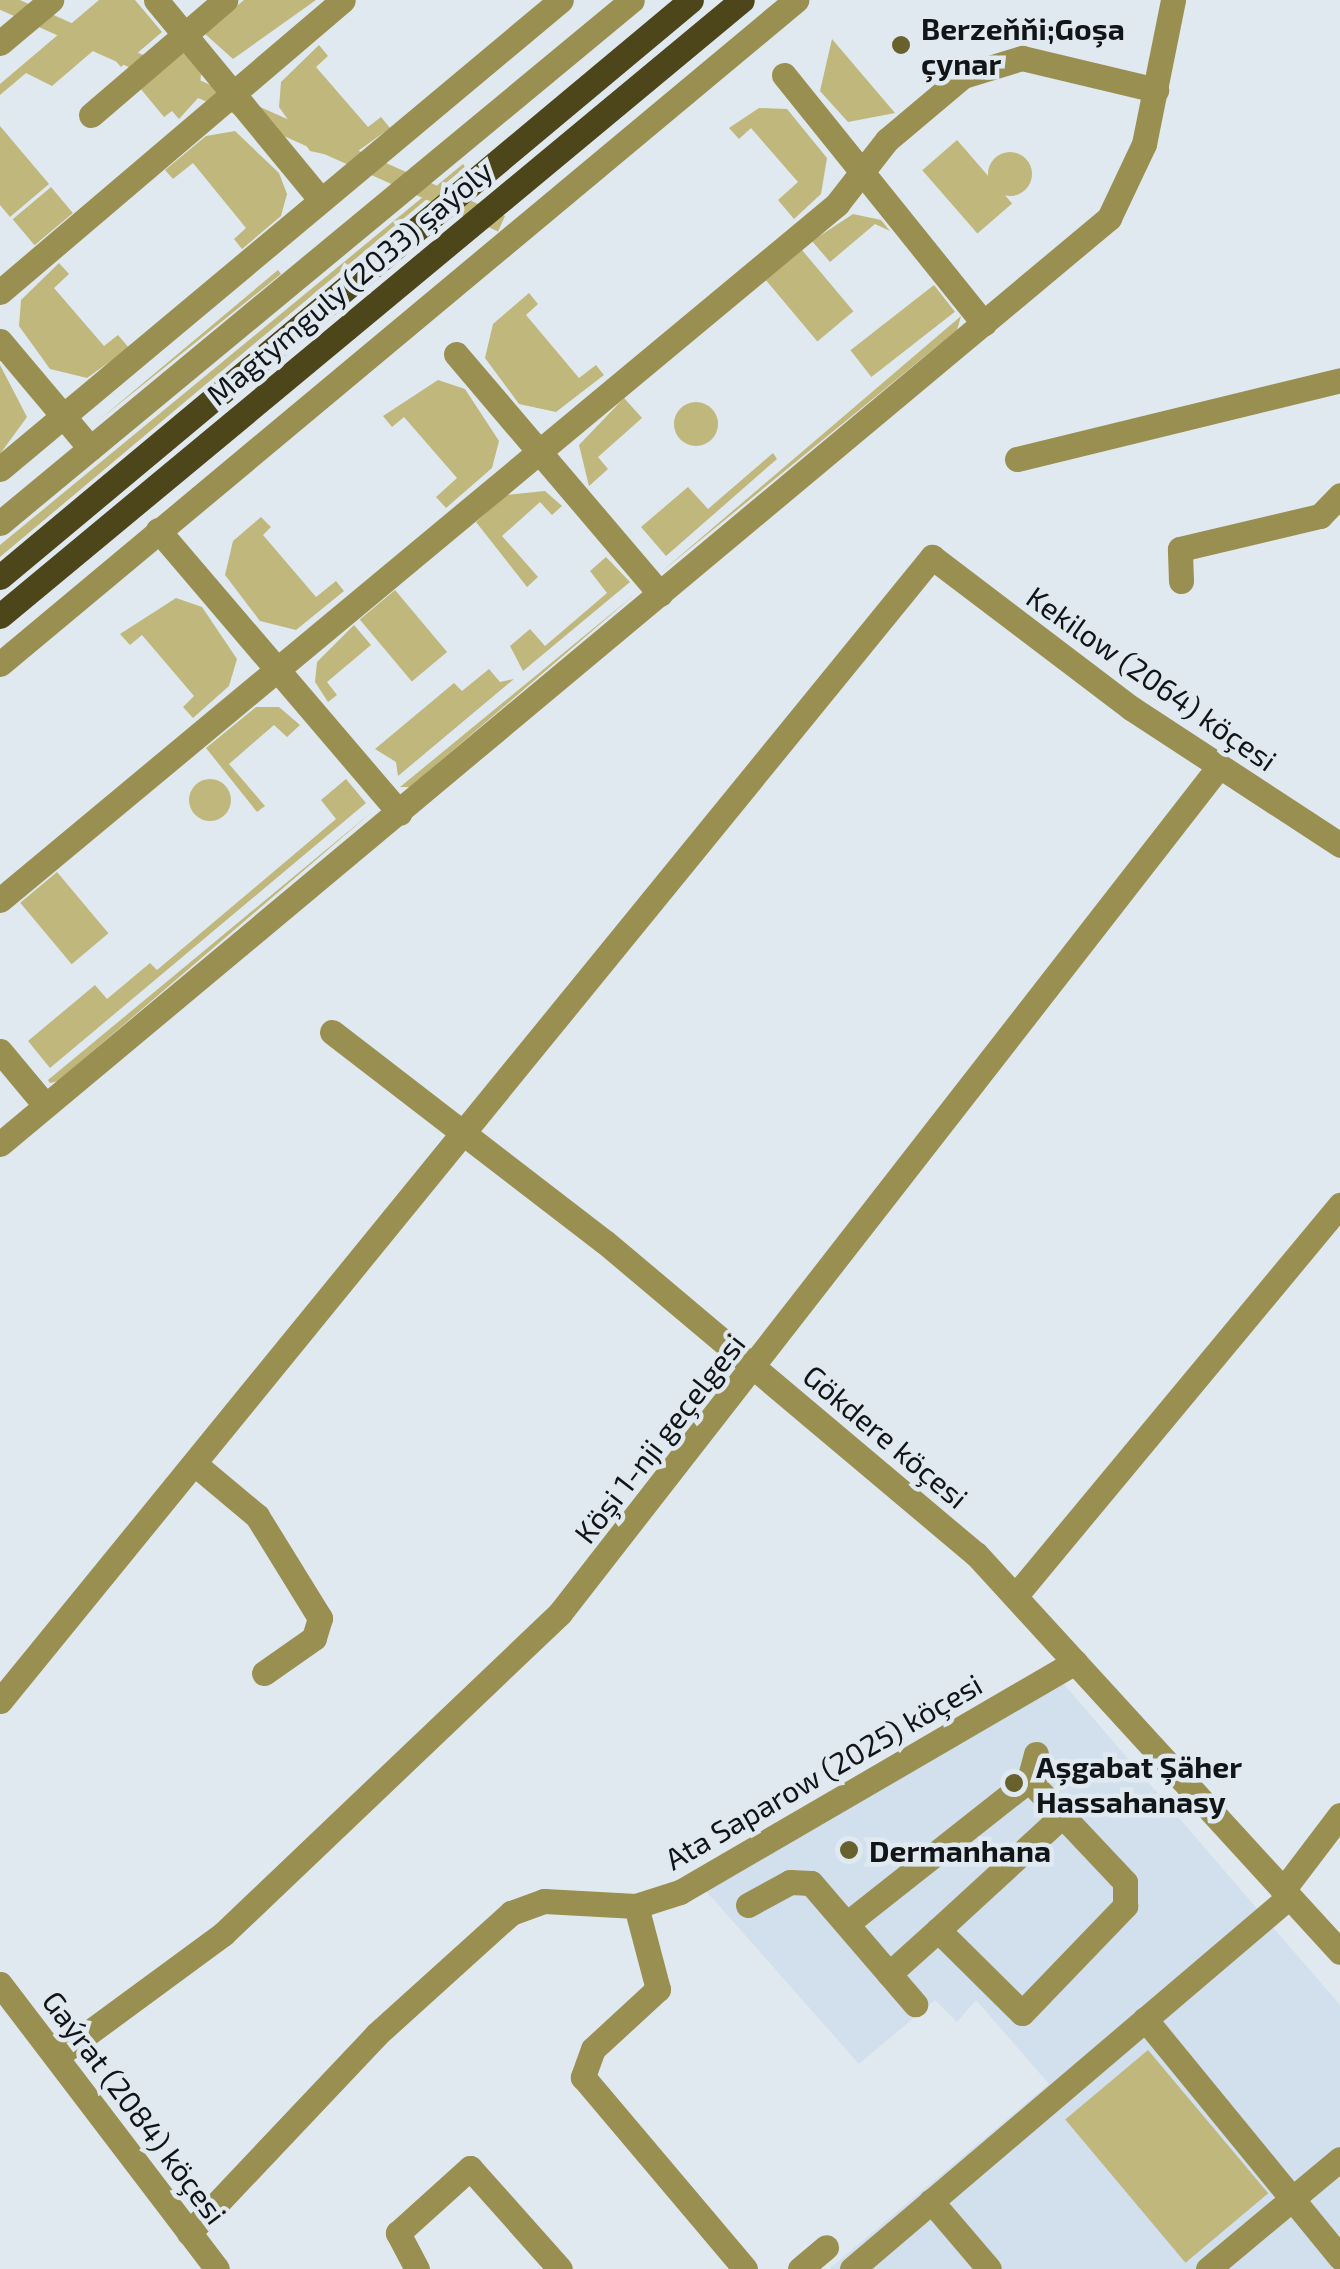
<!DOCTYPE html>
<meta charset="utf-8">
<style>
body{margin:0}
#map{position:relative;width:1340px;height:2269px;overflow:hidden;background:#e1e9f0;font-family:"Exo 2",sans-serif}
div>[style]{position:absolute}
.built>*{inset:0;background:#d2dfec}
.green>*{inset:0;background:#bfb77b;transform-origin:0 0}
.round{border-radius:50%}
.minor>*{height:25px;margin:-12.5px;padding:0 12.5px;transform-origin:12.5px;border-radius:12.5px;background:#998f51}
.major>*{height:25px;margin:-12.5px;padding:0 12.5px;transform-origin:12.5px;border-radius:12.5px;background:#4d461a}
.dots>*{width:28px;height:28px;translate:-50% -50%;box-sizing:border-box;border:5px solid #e1e9f0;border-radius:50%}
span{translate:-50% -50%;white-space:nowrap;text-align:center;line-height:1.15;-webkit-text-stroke:9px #e1e9f0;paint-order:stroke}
.poi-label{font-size:30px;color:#121517;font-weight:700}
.left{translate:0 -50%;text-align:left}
.street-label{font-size:30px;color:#121517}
</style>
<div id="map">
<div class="built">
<i style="clip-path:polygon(1056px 1675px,1340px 2005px,1340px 2269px,829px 2269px,1049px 2084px,976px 2000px,957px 2022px,935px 2000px,859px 2064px,706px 1891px)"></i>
</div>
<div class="green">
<i style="clip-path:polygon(99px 0,135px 0,162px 32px,121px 67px,101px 44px,52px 86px,26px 73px,0 95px,0 84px)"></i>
<i style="clip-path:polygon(244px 0,316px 0,233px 59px,204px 33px)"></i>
<i style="clip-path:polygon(832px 39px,895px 113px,848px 122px,820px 91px)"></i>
<i style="clip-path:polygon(319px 45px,328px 56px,316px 67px,368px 127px,381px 117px,390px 128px,347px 159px,310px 151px,279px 107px,281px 82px)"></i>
<i style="clip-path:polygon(185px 50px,201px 74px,199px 97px,179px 119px,172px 111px,164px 117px,140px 88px)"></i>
<i style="clip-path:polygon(759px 108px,787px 109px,827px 158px,821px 194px,794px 219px,778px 200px,798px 182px,751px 128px,739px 139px,729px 128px)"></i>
<i style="clip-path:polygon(0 126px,49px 184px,10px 217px,0 205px)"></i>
<i style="clip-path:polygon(235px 131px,279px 173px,287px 194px,281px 216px,242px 249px,234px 239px,246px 228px,193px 163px,173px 179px,165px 170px,206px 136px)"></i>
<i style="left:957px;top:140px;width:84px;height:46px;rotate:49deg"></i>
<i class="round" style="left:988px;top:152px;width:44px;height:44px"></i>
<i style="clip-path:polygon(463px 164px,465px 167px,0 557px,0 545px)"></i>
<i style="left:51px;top:187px;width:34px;height:50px;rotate:50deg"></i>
<i style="clip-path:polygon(853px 214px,881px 220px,890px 231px,875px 224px,830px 262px,812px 241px)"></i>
<i style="left:505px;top:216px;width:17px;height:660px;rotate:114deg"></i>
<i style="left:802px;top:250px;width:80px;height:47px;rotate:50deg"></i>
<i style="clip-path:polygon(59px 263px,69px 274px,54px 288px,104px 346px,118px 335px,129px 348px,87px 378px,50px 369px,19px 326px,21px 300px)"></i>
<i style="clip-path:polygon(278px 270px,281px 274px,99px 420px)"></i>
<i style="left:934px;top:285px;width:34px;height:106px;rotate:52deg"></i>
<i style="clip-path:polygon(529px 293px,538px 304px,526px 315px,579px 378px,596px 365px,604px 375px,556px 412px,519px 404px,485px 358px,493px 324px)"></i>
<i style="clip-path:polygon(961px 316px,957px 330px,660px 573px)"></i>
<i style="clip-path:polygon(0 365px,27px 417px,0 454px)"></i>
<i style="clip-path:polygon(438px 380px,465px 389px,499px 441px,492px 468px,446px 508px,436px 497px,457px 478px,404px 417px,392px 427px,383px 416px)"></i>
<i style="clip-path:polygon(624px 398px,642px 418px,598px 457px,608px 469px,589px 486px,579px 445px)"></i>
<i class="round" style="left:674px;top:402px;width:44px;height:44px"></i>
<i style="clip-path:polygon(773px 453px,777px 459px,666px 556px,641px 527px,688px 487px,708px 509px)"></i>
<i style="clip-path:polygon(545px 491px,562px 506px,552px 515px,540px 502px,502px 536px,538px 577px,527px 587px,476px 522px,506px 495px)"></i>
<i style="clip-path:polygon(261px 517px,271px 527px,263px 535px,316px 597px,336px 581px,344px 591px,296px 630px,260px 621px,225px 575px,233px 541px)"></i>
<i style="clip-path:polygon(606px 557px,630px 582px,523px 671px,510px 646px,530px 629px,545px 646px,607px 593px,590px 571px)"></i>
<i style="left:395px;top:590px;width:81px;height:46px;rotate:50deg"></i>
<i style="clip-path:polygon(634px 595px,410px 787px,400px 787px)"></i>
<i style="clip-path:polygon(176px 598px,202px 607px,237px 659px,229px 686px,193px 718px,183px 707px,194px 696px,142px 635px,130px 645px,120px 634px)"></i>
<i style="clip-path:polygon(354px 625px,371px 645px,327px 682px,337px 695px,328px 702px,315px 682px,317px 662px)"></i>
<i style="clip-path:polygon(489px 669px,500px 682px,514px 679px,398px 776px,396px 762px,375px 749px,454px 683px,462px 691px)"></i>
<i style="clip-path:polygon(256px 707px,279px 707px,300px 725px,287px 737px,274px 725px,229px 764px,265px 806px,257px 812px,206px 748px)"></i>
<i class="round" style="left:189px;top:779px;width:42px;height:42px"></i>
<i style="clip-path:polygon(346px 779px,366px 803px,50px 1068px,28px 1041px,95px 985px,107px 999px,150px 963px,157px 970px,336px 819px,321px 800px)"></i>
<i style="clip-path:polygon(373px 811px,58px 1081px,50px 1083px,48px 1080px)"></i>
<i style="left:57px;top:872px;width:80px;height:48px;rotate:50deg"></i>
<i style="left:1148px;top:2050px;width:187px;height:108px;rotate:50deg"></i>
</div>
<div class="minor">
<i style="left:156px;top:0;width:259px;rotate:50.5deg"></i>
<i style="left:0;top:43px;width:67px;rotate:-40.1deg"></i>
<i style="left:784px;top:75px;width:319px;rotate:51.2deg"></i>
<i style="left:91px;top:115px;width:177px;rotate:-40.6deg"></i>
<i style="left:0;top:292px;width:450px;rotate:-40.4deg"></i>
<i style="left:0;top:341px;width:140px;rotate:49.9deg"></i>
<i style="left:456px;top:354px;width:315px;rotate:49.6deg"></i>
<i style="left:1017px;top:459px;width:333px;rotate:-13.7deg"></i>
<i style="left:0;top:469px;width:731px;rotate:-39.9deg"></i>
<i style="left:0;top:523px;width:820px;rotate:-39.61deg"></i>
<i style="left:158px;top:530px;width:372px;rotate:49.5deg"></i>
<i style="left:1181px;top:581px;width:32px;rotate:-92deg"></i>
<i style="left:1180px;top:549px;width:144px;rotate:-13.3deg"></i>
<i style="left:1320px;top:516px;width:29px;rotate:-46deg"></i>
<i style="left:0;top:664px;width:1037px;rotate:-39.83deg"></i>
<i style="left:0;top:900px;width:1089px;rotate:-39.74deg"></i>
<i style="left:837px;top:204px;width:81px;rotate:-52deg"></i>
<i style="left:887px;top:140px;width:99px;rotate:-40.1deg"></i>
<i style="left:963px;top:76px;width:62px;rotate:-17deg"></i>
<i style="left:1022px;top:58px;width:138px;rotate:13.4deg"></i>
<i style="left:332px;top:1032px;width:344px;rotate:37.6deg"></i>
<i style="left:605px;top:1242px;width:485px;rotate:40.1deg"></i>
<i style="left:976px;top:1554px;width:539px;rotate:47.55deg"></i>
<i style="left:0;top:1051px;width:70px;rotate:50.2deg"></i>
<i style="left:0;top:1144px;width:1445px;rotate:-39.86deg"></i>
<i style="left:1109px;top:218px;width:82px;rotate:-64.7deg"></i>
<i style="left:1144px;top:144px;width:147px;rotate:-78.6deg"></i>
<i style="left:196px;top:1465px;width:80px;rotate:39.9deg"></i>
<i style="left:257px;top:1516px;width:120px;rotate:58.3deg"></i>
<i style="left:320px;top:1618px;width:21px;rotate:107deg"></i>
<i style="left:314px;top:1638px;width:61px;rotate:145deg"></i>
<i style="left:1017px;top:1594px;width:506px;rotate:-50.3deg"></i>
<i style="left:0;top:1701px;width:1476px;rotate:-50.83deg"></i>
<i style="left:932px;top:557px;width:250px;rotate:37.2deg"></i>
<i style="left:1131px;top:708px;width:250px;rotate:33.2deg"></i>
<i style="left:1283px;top:1890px;width:94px;rotate:-52.8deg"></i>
<i style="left:748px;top:1905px;width:48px;rotate:-28.7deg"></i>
<i style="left:790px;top:1882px;width:21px;rotate:3deg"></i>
<i style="left:811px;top:1883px;width:160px;rotate:49.3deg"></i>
<i style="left:636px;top:1906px;width:86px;rotate:75.2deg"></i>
<i style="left:658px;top:1989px;width:88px;rotate:137.3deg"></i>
<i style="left:593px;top:2049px;width:30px;rotate:110deg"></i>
<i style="left:583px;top:2077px;width:251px;rotate:49.8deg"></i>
<i style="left:849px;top:1922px;width:229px;rotate:-38.3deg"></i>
<i style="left:1029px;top:1780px;width:27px;rotate:-75deg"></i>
<i style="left:938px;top:1930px;width:168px;rotate:-42.6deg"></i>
<i style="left:889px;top:1974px;width:66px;rotate:-41.9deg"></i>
<i style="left:938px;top:1930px;width:118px;rotate:44.7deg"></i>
<i style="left:1022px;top:2013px;width:149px;rotate:-46.1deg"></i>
<i style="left:1125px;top:1906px;width:24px;rotate:-90deg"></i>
<i style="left:1125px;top:1882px;width:140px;rotate:-133.3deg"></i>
<i style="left:0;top:1984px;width:358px;rotate:52.7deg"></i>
<i style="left:1145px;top:2019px;width:308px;rotate:50.7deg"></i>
<i style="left:57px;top:2056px;width:206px;rotate:-36.3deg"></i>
<i style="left:223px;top:1934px;width:465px;rotate:-43.6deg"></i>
<i style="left:560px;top:1613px;width:1070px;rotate:-52.1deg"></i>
<i style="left:931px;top:2201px;width:89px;rotate:49.5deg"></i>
<i style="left:189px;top:2233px;width:274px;rotate:-46.6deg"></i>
<i style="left:377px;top:2034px;width:181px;rotate:-42.1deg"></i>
<i style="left:511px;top:1913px;width:35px;rotate:-20deg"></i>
<i style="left:544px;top:1901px;width:92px;rotate:3.1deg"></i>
<i style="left:636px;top:1906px;width:46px;rotate:-17.7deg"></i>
<i style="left:680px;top:1892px;width:457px;rotate:-30.2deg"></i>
<i style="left:417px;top:2269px;width:41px;rotate:-117.8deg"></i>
<i style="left:398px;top:2233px;width:97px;rotate:-42.1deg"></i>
<i style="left:470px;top:2168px;width:135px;rotate:48.3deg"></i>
<i style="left:800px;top:2269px;width:34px;rotate:-40deg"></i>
<i style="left:852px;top:2269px;width:574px;rotate:-40.41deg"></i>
<i style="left:1208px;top:2269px;width:172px;rotate:-39.8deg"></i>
</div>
<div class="major">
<i style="left:0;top:577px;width:900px;rotate:-39.86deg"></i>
<i style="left:0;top:616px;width:964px;rotate:-39.7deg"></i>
</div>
<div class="dots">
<i style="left:901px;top:45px;background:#68602d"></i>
<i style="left:1014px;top:1783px;background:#68602d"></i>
<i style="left:849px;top:1850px;background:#68602d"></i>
</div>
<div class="poi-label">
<span class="left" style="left:921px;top:45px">Berzeňňi;Goşa<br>çynar</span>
<span class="left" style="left:1036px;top:1783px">Aşgabat Şäher<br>Hassahanasy</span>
<span class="left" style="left:869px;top:1850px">Dermanhana</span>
</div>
<div class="street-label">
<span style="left:349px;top:282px;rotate:-40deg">Magtymguly (2033) şaýoly</span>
<span style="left:1152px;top:678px;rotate:35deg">Kekilow (2064) köçesi</span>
<span style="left:886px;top:1436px;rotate:40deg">Gökdere köçesi</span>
<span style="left:659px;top:1438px;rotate:-52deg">Köşi 1-nji geçelgesi</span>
<span style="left:823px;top:1771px;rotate:-30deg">Ata Saparow (2025) köçesi</span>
<span style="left:135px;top:2107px;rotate:53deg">Gaýrat (2084) köçesi</span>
</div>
</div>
